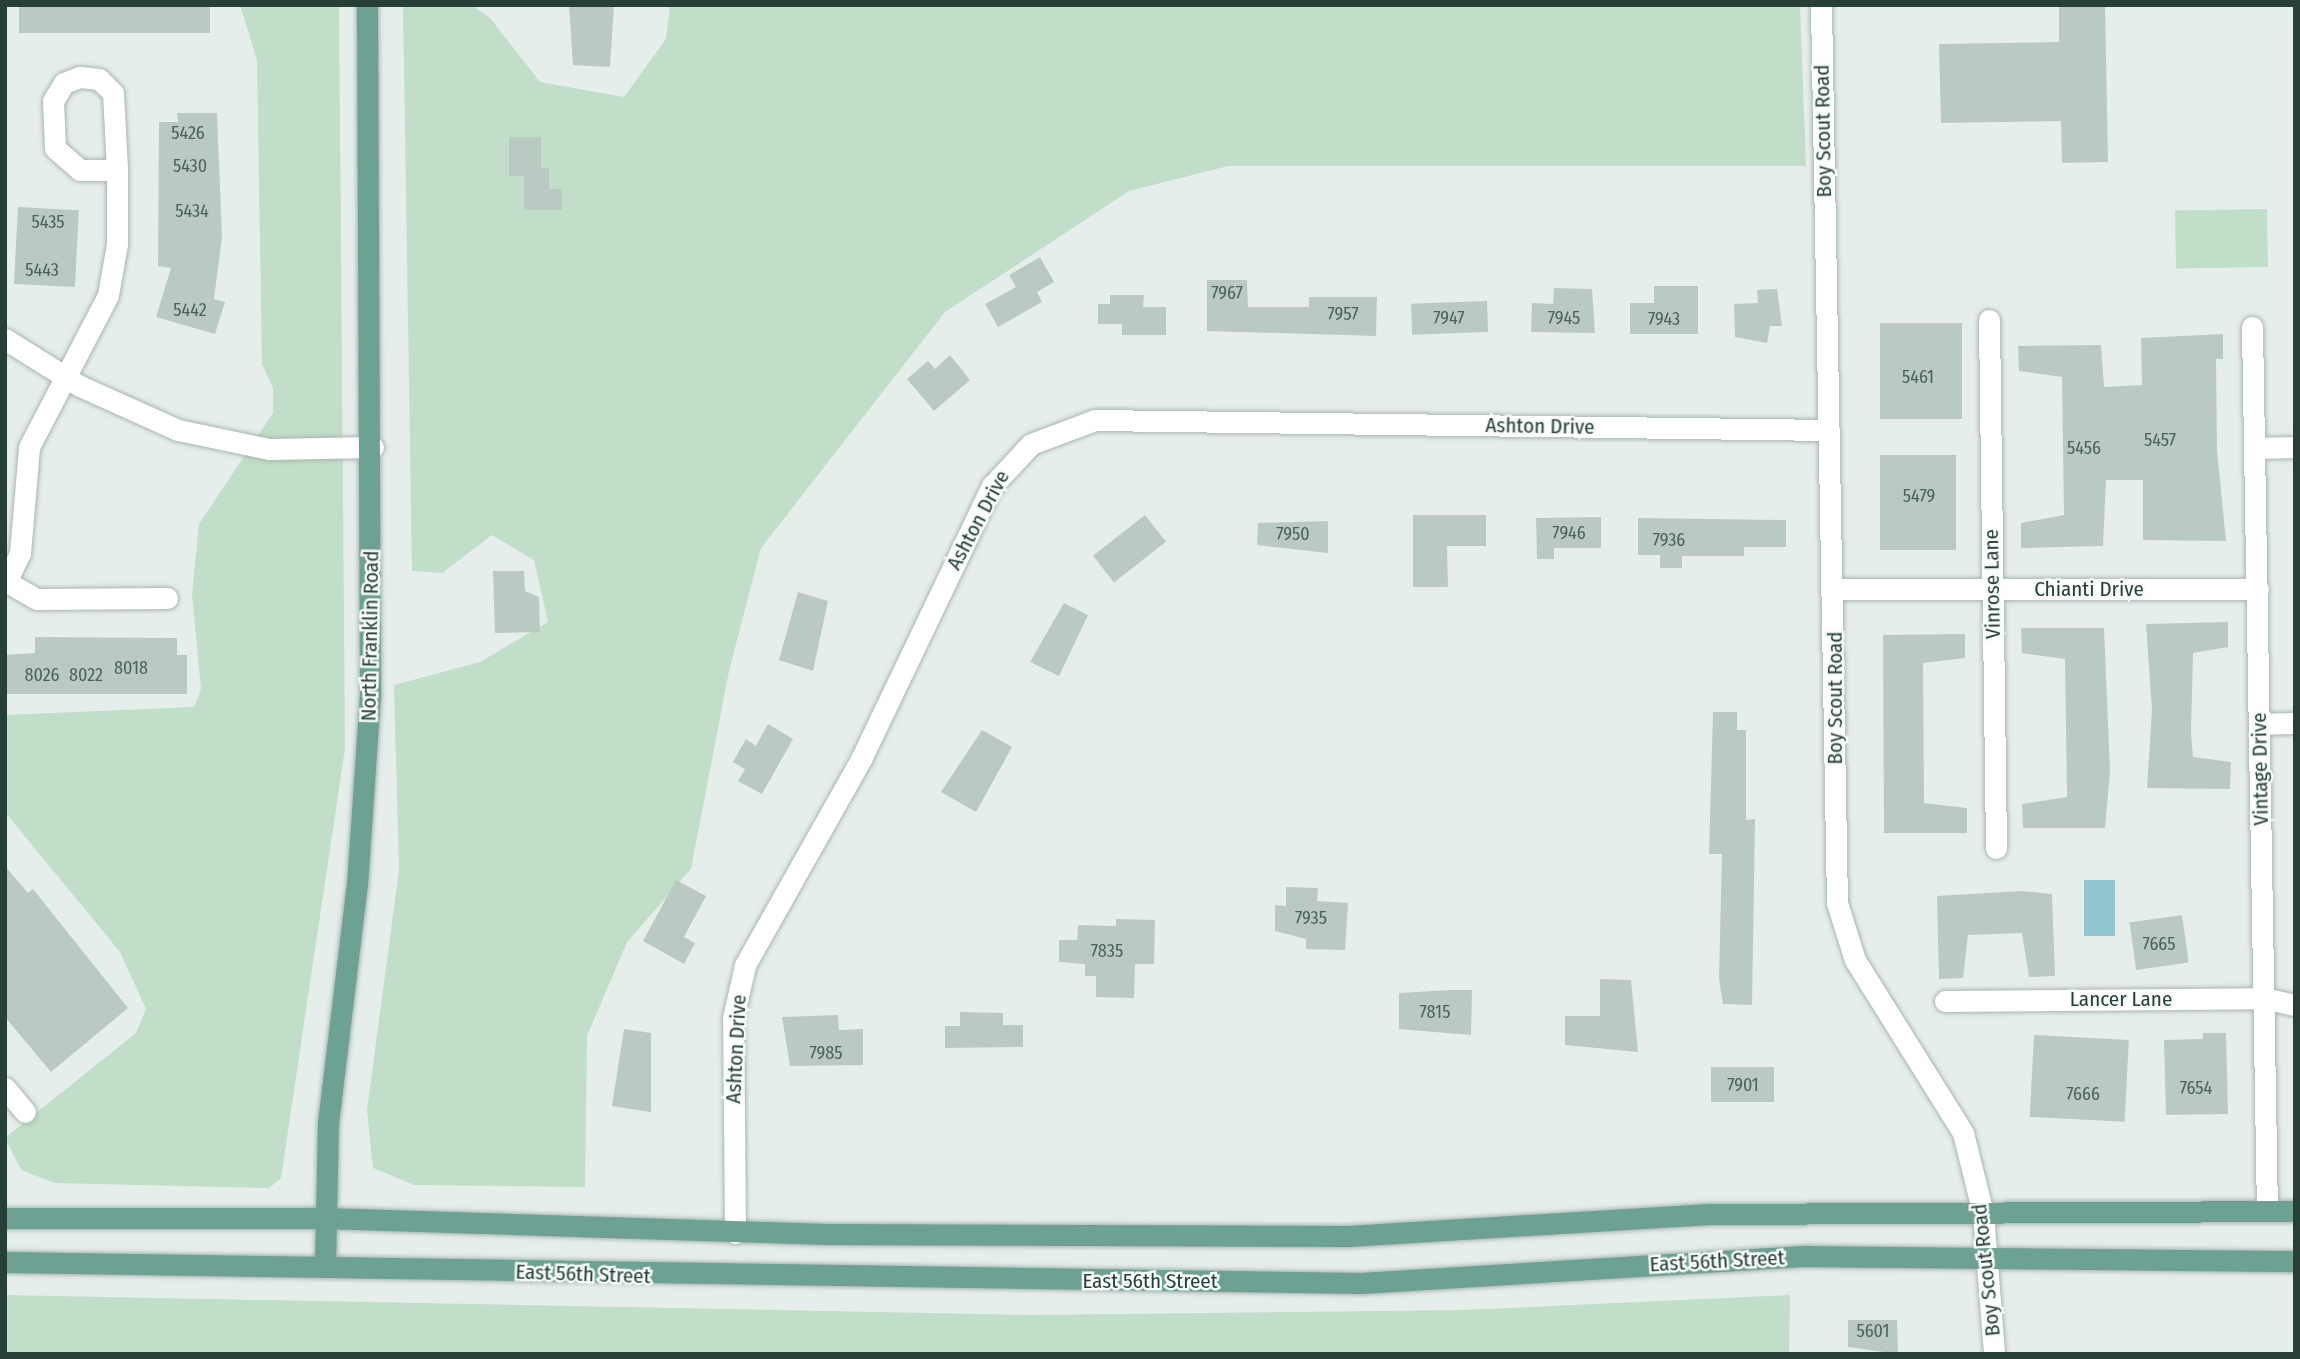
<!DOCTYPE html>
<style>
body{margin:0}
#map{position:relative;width:2300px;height:1359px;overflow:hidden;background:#e6eeeb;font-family:"Fira Sans Condensed",sans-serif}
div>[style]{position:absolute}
.green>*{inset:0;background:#c1dec8;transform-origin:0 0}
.water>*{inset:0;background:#92c7d0;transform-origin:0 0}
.building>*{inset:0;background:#bbc9c3;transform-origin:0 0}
.roads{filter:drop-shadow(0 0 2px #a9b6b2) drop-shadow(0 0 2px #a9b6b2)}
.minor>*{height:21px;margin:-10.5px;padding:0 10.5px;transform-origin:10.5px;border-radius:10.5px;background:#fff}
.major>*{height:21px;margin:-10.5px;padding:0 10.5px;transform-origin:10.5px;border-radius:10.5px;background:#6da193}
span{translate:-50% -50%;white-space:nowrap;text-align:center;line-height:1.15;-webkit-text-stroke:5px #f7fbf9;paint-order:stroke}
.number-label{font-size:18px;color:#4b625b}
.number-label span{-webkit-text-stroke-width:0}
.street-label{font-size:21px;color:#264038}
.frame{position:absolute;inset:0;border:7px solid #264038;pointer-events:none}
</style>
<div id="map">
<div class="green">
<i style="clip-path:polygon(240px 5px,339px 5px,345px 748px,281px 1178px,269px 1188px,55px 1183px,21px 1170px,5px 1138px,136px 1033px,146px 1009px,120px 952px,5px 812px,5px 715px,194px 707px,201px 689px,192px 594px,199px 524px,273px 413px,273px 388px,262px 364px,257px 60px)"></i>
<i style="clip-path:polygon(403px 5px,472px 5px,490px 18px,540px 82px,624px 97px,666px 39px,670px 5px,1800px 5px,1806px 166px,1228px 166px,1129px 191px,945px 312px,761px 548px,729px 671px,691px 869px,627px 942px,587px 1036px,585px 1187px,414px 1185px,373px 1168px,367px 1110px,399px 870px,394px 685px,480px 662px,548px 622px,534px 560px,492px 535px,442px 573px,412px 571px)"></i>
<i style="left:2267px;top:209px;width:58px;height:92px;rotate:89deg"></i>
<i style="clip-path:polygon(5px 1295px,1033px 1315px,1464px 1310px,1790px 1295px,1789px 1354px,5px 1354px)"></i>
</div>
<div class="water">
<i style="left:2084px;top:880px;width:31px;height:56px"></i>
</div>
<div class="building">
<i style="left:19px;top:5px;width:191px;height:28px"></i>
<i style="clip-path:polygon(569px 5px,614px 5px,610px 67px,573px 65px)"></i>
<i style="clip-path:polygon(2059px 5px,2105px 5px,2108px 162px,2062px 163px,2061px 121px,1941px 123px,1939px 44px,2059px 42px)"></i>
<i style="clip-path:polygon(177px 113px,217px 113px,222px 237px,214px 299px,225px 302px,215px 334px,156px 317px,171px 268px,158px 266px,159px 122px,178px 122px)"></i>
<i style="clip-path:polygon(509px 137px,541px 137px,541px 168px,549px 168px,549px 189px,562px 189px,562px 210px,524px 210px,524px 176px,509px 176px)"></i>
<i style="left:18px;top:207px;width:61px;height:77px;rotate:3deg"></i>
<i style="clip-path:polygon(1040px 257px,1054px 282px,1037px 292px,1042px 302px,998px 327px,985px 304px,1016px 287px,1009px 275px)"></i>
<i style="clip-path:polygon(1207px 280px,1247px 280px,1248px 307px,1309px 307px,1309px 297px,1377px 297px,1376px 336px,1207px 331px)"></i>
<i style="clip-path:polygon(1654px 286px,1698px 286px,1698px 334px,1630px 334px,1630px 303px,1654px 303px)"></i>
<i style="clip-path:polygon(1554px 288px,1592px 289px,1595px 333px,1531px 332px,1532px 303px,1553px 304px)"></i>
<i style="clip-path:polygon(1777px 289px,1782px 326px,1770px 326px,1767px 343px,1735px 337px,1734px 304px,1758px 303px,1757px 290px)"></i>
<i style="clip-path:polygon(1110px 295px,1144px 295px,1143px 307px,1166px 307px,1166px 335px,1122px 335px,1122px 324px,1098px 324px,1098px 304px,1110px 304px)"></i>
<i style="left:1487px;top:301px;width:31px;height:76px;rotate:88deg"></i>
<i style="left:1880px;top:323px;width:82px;height:96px"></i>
<i style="clip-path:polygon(2223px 334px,2223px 359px,2216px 359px,2217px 450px,2226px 541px,2143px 540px,2143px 480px,2106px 480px,2103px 546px,2021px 548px,2021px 523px,2064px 515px,2062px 377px,2019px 371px,2018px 346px,2101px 345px,2104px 387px,2142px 385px,2141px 338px)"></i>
<i style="clip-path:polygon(950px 355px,970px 380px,934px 411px,907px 379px,928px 361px,935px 369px)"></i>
<i style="left:1880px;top:455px;width:76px;height:95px"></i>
<i style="left:1145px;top:515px;width:34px;height:66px;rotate:52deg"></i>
<i style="clip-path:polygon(1413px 515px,1486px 515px,1486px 546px,1447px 546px,1448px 587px,1413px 587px)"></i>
<i style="clip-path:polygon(1601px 517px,1601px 548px,1554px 548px,1554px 559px,1537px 559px,1536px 518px)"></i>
<i style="clip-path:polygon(1638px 518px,1786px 520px,1786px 547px,1744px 547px,1744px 556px,1682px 556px,1682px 568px,1660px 568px,1660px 555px,1638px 555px)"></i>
<i style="clip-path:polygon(1328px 521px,1328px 553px,1257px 545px,1258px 523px)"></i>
<i style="clip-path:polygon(493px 571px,524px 571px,525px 591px,539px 597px,540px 632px,495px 633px)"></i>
<i style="clip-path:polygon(798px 592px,828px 601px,813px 671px,779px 660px)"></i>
<i style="clip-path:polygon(1064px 603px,1088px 615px,1059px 676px,1030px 662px)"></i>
<i style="clip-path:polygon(2228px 622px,2228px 647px,2193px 653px,2191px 733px,2193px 757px,2231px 762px,2230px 789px,2147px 788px,2152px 710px,2146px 624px)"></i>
<i style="clip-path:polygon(2021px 628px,2104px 628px,2110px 771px,2105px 828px,2023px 828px,2022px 804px,2067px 797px,2065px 659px,2022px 653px)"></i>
<i style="clip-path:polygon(1965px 634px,1965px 658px,1923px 663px,1924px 803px,1967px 808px,1967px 833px,1884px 833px,1883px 635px)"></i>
<i style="clip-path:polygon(35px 637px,177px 638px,177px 655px,187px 655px,187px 694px,5px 694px,5px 655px,35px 653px)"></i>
<i style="clip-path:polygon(1713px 712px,1737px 712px,1737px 730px,1746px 730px,1746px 820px,1755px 819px,1752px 1005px,1723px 1004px,1719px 978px,1722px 854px,1709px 854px)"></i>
<i style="clip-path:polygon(768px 724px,793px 739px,762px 794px,738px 781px,745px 769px,733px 762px,746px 739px,756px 746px)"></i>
<i style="clip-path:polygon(982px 730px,1012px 747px,976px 812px,941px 792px)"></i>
<i style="clip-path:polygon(5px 866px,28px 893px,33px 889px,128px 1008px,51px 1072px,5px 1017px)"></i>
<i style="clip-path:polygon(676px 880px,706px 896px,684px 937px,695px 943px,684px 964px,643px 941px)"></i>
<i style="clip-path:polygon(1286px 887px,1318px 888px,1317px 901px,1348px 903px,1345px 950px,1306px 949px,1306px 939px,1275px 931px,1275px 905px,1286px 906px)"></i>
<i style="clip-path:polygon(2022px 891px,2052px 894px,2055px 976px,2029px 977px,2022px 933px,1968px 935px,1963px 978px,1939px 979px,1937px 896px)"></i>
<i style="left:2182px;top:915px;width:48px;height:53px;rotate:82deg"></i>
<i style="clip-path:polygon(1116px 919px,1155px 920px,1154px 964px,1135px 964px,1134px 998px,1096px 997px,1096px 976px,1085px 976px,1085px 964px,1059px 962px,1059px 940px,1077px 940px,1078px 925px,1116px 926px)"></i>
<i style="clip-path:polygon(1600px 979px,1631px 980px,1638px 1052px,1565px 1045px,1565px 1016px,1600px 1016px)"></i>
<i style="clip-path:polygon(1451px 990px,1472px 990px,1471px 1035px,1399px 1029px,1399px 993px)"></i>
<i style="clip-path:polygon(960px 1012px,1003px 1013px,1003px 1025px,1023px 1025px,1023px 1047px,945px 1048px,945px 1026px,960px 1026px)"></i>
<i style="clip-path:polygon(838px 1015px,839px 1030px,863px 1029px,863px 1065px,790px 1066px,782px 1017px)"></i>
<i style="clip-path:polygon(624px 1029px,651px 1033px,651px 1112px,612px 1106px)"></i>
<i style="clip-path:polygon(2203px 1033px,2226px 1033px,2228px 1114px,2166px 1115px,2164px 1040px,2203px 1039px)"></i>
<i style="left:2034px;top:1035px;width:95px;height:82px;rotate:3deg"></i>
<i style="left:1711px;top:1067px;width:63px;height:35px"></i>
<i style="clip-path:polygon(1848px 1320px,1897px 1320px,1898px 1354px,1848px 1347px)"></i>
</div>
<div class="roads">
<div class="minor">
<i style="left:1821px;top:5px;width:898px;rotate:88.98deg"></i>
<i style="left:1837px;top:903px;width:60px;rotate:72.5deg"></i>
<i style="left:1855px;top:960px;width:204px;rotate:58deg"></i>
<i style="left:1963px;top:1133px;width:82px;rotate:76deg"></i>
<i style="left:1983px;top:1213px;width:141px;rotate:85.5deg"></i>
<i style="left:80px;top:77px;width:19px;rotate:6deg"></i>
<i style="left:99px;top:79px;width:20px;rotate:45deg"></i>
<i style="left:113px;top:93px;width:77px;rotate:87deg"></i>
<i style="left:117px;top:170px;width:37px;rotate:180deg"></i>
<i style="left:80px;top:170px;width:33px;rotate:-139deg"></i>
<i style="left:55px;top:148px;width:47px;rotate:-92.4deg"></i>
<i style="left:53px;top:101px;width:21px;rotate:-59deg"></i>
<i style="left:64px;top:83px;width:17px;rotate:-21deg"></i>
<i style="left:1989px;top:320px;width:528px;rotate:89.24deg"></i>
<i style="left:2252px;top:327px;width:883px;rotate:89.03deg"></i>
<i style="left:5px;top:339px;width:89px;rotate:32.1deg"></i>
<i style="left:80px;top:386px;width:107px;rotate:24.2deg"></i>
<i style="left:178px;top:430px;width:93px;rotate:11.8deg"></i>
<i style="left:269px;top:449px;width:104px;rotate:-1.1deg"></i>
<i style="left:2255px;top:448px;width:40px;rotate:-1.4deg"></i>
<i style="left:7px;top:582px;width:34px;rotate:30deg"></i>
<i style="left:37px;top:599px;width:130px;rotate:-0.4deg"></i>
<i style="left:5px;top:584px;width:34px;rotate:-64deg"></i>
<i style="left:20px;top:553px;width:106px;rotate:-85.1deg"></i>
<i style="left:29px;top:447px;width:171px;rotate:-62.5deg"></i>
<i style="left:108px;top:295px;width:52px;rotate:-80deg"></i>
<i style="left:117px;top:244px;width:74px;rotate:-90deg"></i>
<i style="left:1835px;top:589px;width:423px"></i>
<i style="left:2260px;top:724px;width:35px;rotate:-2deg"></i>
<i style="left:1945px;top:1001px;width:319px;rotate:-0.5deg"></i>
<i style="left:2264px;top:998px;width:32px;rotate:13deg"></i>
<i style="left:5px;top:1088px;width:31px;rotate:50deg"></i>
<i style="left:735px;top:1233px;width:215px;rotate:-90.5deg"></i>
<i style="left:733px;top:1018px;width:54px;rotate:-77.2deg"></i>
<i style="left:745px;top:965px;width:239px;rotate:-60.6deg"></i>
<i style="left:862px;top:757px;width:301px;rotate:-64.4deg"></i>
<i style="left:992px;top:486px;width:57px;rotate:-47.1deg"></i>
<i style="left:1031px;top:444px;width:68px;rotate:-20.6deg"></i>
<i style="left:1095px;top:420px;width:734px;rotate:0.78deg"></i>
</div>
<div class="major">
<i style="left:5px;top:1218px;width:318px"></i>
<i style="left:323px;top:1218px;width:504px;rotate:1.82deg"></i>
<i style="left:827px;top:1234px;width:521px;rotate:0.22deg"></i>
<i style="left:1348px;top:1236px;width:362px;rotate:-3.5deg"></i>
<i style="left:1709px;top:1214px;width:586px;rotate:-0.29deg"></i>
<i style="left:5px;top:1262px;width:1356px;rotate:0.89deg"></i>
<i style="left:1361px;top:1283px;width:447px;rotate:-3.5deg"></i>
<i style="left:1807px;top:1256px;width:488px;rotate:0.6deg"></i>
<i style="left:325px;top:1265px;width:142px;rotate:-88.8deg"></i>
<i style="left:328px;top:1123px;width:240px;rotate:-83.1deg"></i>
<i style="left:357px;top:885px;width:192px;rotate:-86.1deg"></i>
<i style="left:370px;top:693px;width:688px;rotate:-90.25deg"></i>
</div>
</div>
<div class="number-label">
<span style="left:188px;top:133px">5426</span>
<span style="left:190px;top:166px">5430</span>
<span style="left:192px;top:211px">5434</span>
<span style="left:48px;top:222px">5435</span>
<span style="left:42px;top:270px">5443</span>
<span style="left:1227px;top:293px">7967</span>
<span style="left:190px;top:310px">5442</span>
<span style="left:1343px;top:314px">7957</span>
<span style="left:1449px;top:318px">7947</span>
<span style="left:1564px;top:318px">7945</span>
<span style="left:1664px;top:319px">7943</span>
<span style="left:1918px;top:377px">5461</span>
<span style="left:2160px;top:440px">5457</span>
<span style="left:2084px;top:448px">5456</span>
<span style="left:1919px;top:496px">5479</span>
<span style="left:1569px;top:533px">7946</span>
<span style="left:1293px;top:534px">7950</span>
<span style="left:1669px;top:540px">7936</span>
<span style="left:131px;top:668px">8018</span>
<span style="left:42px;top:675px">8026</span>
<span style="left:86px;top:675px">8022</span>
<span style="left:1311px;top:918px">7935</span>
<span style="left:2159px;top:944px">7665</span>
<span style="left:1107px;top:951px">7835</span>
<span style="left:1435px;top:1012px">7815</span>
<span style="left:826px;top:1053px">7985</span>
<span style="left:1743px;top:1085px">7901</span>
<span style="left:2196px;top:1088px">7654</span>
<span style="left:2083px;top:1094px">7666</span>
<span style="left:1873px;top:1331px">5601</span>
</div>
<div class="street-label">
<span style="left:1823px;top:131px;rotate:-91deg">Boy Scout Road</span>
<span style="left:1540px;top:426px;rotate:1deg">Ashton Drive</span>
<span style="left:978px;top:520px;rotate:-62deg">Ashton Drive</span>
<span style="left:1992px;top:584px;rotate:-91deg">Vinrose Lane</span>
<span style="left:2089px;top:589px">Chianti Drive</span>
<span style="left:370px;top:636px;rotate:-89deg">North Franklin Road</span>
<span style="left:1835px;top:698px;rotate:-90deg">Boy Scout Road</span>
<span style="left:2260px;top:769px;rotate:-91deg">Vintage Drive</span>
<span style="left:2121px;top:999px">Lancer Lane</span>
<span style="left:736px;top:1049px;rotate:-87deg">Ashton Drive</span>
<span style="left:1717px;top:1261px;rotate:-3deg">East 56th Street</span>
<span style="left:1986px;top:1270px;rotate:-96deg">Boy Scout Road</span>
<span style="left:583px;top:1274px;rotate:2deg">East 56th Street</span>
<span style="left:1150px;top:1281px">East 56th Street</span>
</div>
<div class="frame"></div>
</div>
